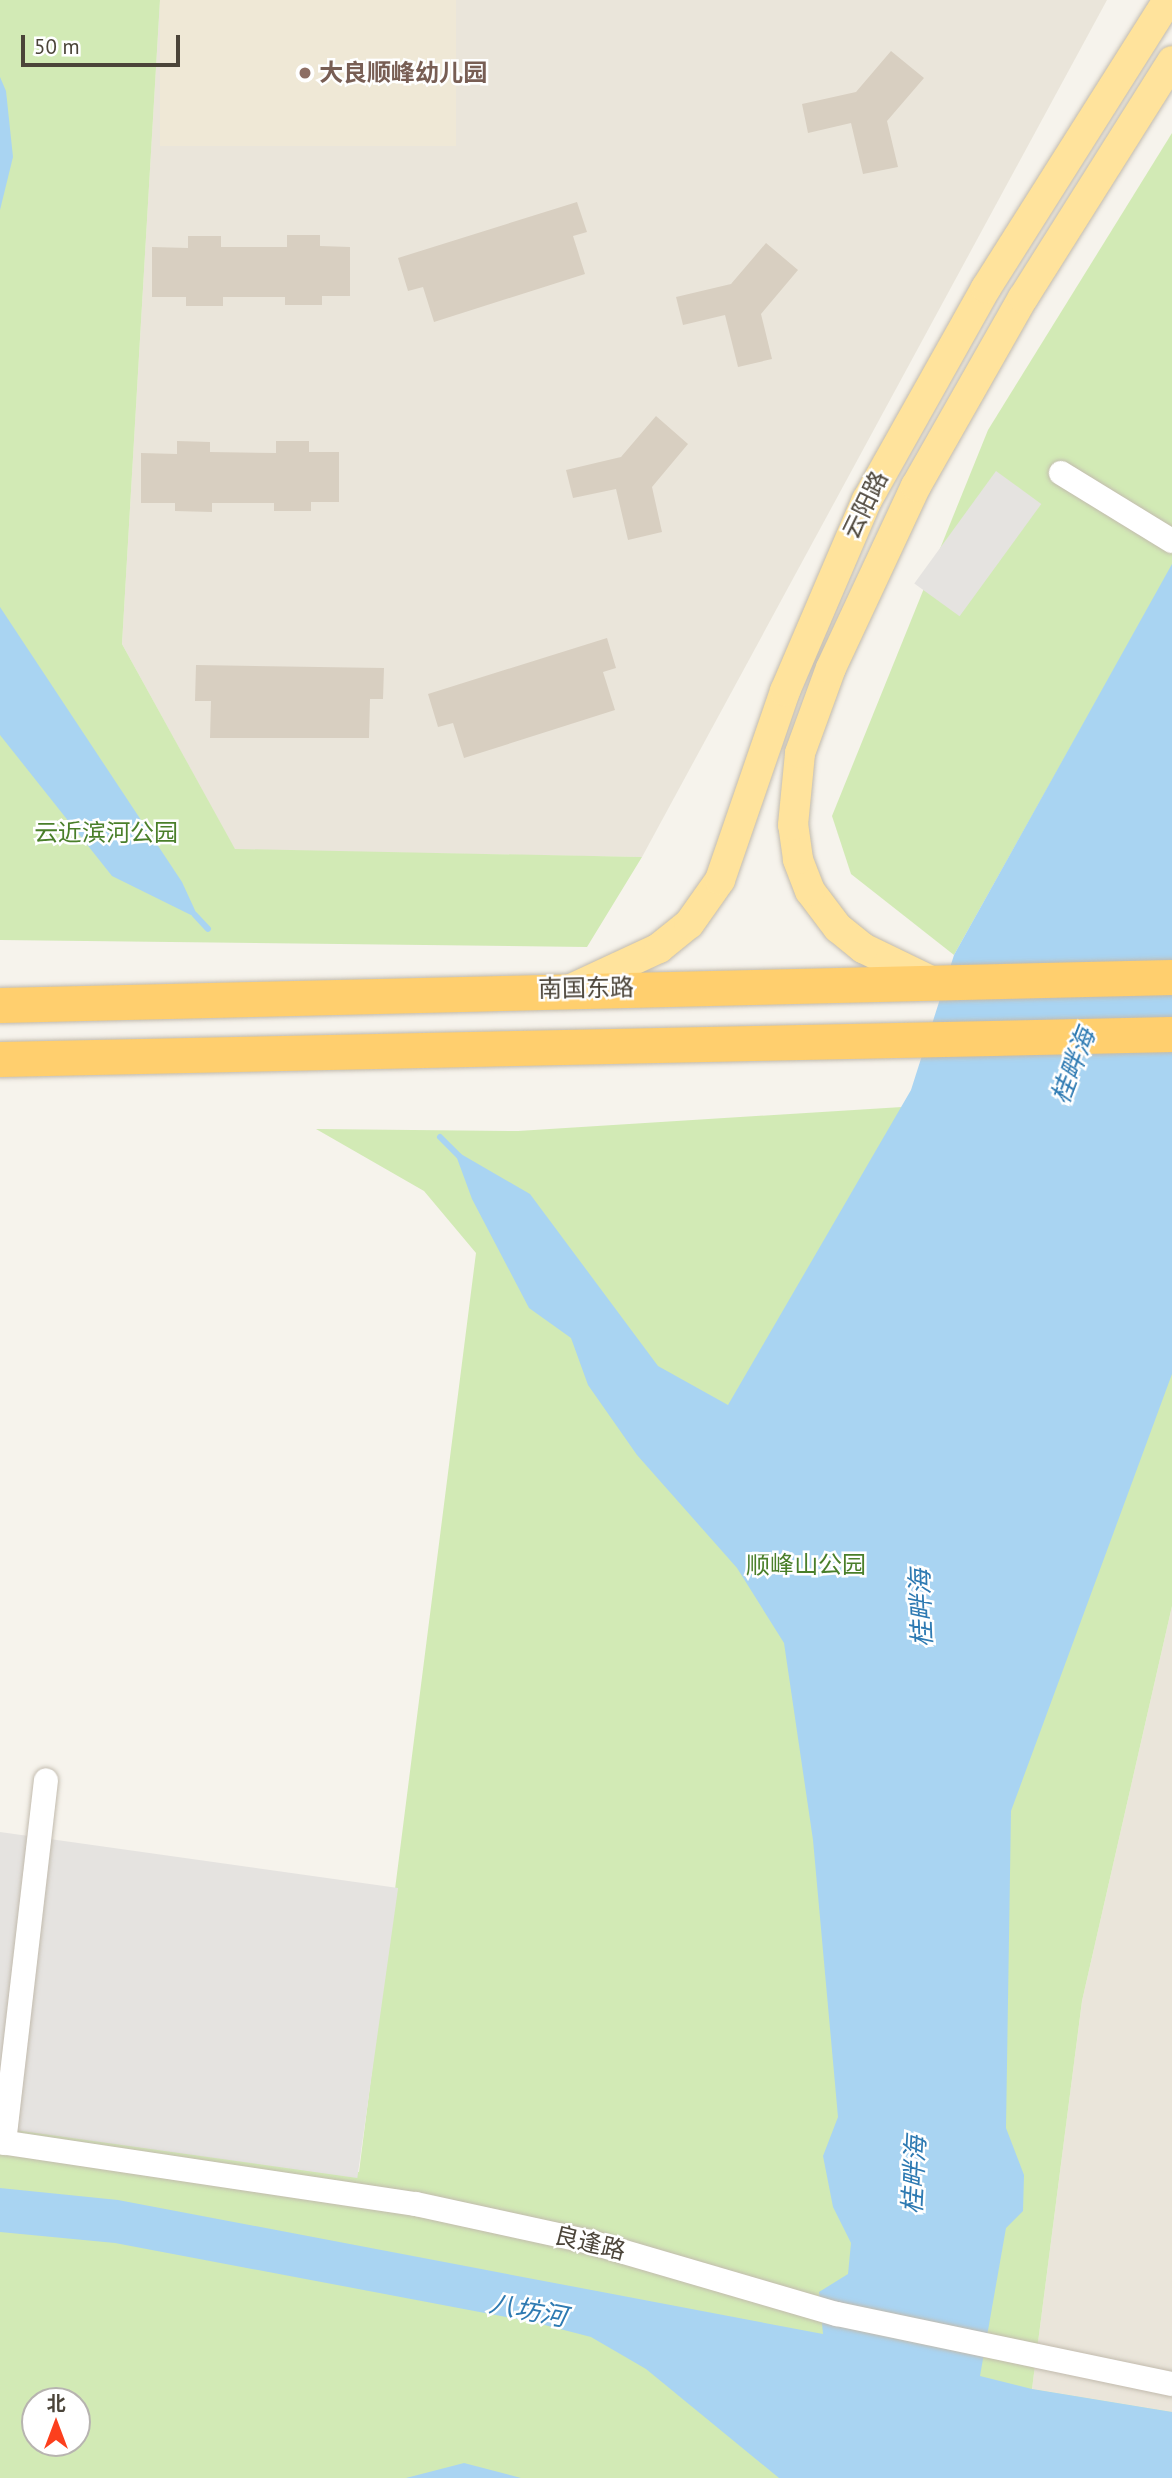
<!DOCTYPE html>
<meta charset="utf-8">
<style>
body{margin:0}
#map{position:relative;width:1172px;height:2478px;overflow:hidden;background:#f6f3ec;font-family:"PT Sans","Noto Sans SC",sans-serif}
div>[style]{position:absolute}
.residential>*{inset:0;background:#eae5da}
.education>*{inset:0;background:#efe8d6;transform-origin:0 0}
.green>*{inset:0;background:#d2eab5}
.parking>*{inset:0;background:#e5e3e0;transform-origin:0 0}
.water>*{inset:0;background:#a9d4f2}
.stream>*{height:6px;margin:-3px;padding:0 3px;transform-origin:3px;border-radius:3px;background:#a9d4f2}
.building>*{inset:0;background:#d8cfc1}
.roads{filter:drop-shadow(0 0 2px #c2bbae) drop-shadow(0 0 2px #c2bbae)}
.minor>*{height:24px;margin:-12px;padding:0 12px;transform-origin:12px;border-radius:12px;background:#fff}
.major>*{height:30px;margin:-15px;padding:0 15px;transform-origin:15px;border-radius:15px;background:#ffe39c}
.highway>*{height:35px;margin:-17.5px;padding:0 17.5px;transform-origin:17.5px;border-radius:17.5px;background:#ffcf6e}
.dots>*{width:19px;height:19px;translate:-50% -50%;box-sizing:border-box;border:4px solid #fff;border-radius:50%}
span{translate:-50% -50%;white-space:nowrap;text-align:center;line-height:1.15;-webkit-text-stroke:5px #fff;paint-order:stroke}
.education-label{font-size:24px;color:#785e54;font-weight:700}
.left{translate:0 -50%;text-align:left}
.street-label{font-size:24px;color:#4b4439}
.park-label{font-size:24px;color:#4a7f2a}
.water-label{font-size:26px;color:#2e7ab2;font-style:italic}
.north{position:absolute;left:21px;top:2387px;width:70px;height:70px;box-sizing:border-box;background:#fff;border:2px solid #b7b4b0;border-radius:50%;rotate:0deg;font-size:19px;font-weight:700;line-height:28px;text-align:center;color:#4b4439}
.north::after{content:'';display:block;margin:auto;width:24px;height:32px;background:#fc3f1d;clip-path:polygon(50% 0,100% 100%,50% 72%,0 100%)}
.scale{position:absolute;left:21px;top:35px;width:159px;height:32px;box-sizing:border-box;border:4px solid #4b4439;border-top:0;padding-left:9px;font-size:21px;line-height:24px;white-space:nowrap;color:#4b4439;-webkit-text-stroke:5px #fff;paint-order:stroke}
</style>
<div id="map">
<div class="residential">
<i style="clip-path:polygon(160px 0,1107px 0,642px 857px,235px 850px,122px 644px)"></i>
<i style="clip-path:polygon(1172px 1606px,1172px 2412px,1032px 2389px,1082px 2001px)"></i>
</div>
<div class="education">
<i style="left:160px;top:0;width:296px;height:146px"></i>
</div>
<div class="green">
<i style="clip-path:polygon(0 0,160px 0,122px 644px,235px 849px,642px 857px,587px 947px,0 940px)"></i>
<i style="clip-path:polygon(1172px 133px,1172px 566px,954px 955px,851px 874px,832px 816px,988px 430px)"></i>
<i style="clip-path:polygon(evenodd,1172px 1090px,1172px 1606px,1082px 2001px,1032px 2389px,1172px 2412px,1172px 2478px,0 2478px,0 2125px,359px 2172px,476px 1253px,424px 1191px,316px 1129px,518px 1131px,1172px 1090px,35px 2401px,77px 2401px,77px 2443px,35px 2443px,35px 2401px)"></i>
</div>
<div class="parking">
<i style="left:996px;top:471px;width:56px;height:139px;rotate:36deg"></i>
<i style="left:0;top:1832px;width:402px;height:293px;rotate:8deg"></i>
</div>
<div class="water">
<i style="clip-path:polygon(0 77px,6px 91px,13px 157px,0 210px)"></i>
<i style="clip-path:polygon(1172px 564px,1172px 1374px,1011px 1811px,1006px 2128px,1024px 2175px,1023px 2211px,1006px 2228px,980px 2376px,1032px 2389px,1172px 2412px,1172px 2478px,779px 2478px,646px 2369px,591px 2337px,533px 2322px,115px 2243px,0 2232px,0 2188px,118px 2200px,823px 2334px,819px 2292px,848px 2274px,851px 2243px,833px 2207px,823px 2156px,838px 2117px,813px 1840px,784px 1643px,737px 1568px,637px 1455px,588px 1385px,571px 1338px,529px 1308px,472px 1199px,454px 1150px,530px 1194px,658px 1366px,728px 1405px,911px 1090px,954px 955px)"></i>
<i style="clip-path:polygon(0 607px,182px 882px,199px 919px,112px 876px,0 735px)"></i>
<i style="clip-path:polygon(464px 2463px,521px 2478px,406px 2478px)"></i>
</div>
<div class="stream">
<i style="left:195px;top:915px;width:19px;rotate:47deg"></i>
<i style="left:440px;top:1137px;width:27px;rotate:45deg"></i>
</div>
<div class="building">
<i style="clip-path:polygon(891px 51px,924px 78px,887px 121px,898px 167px,863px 174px,851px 123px,808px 133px,802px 104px,856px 92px)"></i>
<i style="clip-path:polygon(577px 202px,587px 232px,573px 236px,585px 274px,434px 322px,423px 287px,408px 291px,398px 258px)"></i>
<i style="clip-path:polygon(287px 235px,320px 235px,320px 246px,350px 247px,350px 296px,322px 296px,322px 305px,285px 305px,285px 297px,223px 297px,223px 306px,186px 306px,186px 297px,152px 297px,152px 247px,188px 248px,188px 236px,221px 236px,221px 247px,287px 247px)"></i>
<i style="clip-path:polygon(766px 243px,798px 270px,761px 314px,772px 359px,738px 367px,725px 315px,683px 325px,676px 297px,731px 284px)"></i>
<i style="clip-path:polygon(656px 416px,688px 444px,652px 487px,662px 532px,628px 540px,616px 489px,573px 498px,566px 470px,621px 457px)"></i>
<i style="clip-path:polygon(177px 441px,210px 442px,210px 452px,276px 453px,276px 441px,309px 441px,309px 452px,339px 452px,339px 502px,311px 502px,311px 511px,274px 511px,274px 503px,212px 503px,212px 512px,175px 511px,175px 503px,141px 503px,141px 453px,177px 454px)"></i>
<i style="clip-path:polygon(607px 638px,616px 668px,603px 672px,615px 710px,464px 758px,453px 723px,438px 727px,428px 694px)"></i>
<i style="clip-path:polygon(196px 665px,384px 668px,383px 699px,370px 699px,369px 738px,210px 738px,211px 701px,195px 701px)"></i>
</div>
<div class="roads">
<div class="minor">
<i style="left:1061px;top:473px;width:130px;rotate:31.5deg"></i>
<i style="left:0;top:2142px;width:421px;rotate:8.5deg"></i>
<i style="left:416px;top:2204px;width:178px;rotate:12.3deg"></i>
<i style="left:590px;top:2242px;width:257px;rotate:16.3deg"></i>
<i style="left:837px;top:2314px;width:342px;rotate:11.8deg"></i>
<i style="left:4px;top:2143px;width:365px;rotate:-83.4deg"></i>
</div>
<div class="major">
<i style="left:933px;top:982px;width:78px;rotate:-154.1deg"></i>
<i style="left:863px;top:948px;width:32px;rotate:-141deg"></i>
<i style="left:838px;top:928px;width:46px;rotate:-127.1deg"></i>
<i style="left:810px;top:891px;width:34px;rotate:-111deg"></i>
<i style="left:798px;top:859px;width:34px;rotate:-98deg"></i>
<i style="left:793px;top:825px;width:72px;rotate:-84.4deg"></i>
<i style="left:800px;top:753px;width:90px;rotate:-70deg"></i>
<i style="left:831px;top:668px;width:201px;rotate:-65deg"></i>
<i style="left:916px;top:486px;width:216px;rotate:-60.4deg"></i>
<i style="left:1023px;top:298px;width:280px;rotate:-57.8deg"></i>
<i style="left:573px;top:988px;width:95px;rotate:-24.9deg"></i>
<i style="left:659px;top:948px;width:38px;rotate:-39deg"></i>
<i style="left:689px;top:924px;width:54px;rotate:-54.8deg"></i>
<i style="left:720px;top:880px;width:200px;rotate:-71deg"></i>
<i style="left:785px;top:691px;width:208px;rotate:-66.8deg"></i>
<i style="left:867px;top:500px;width:243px;rotate:-60.7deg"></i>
<i style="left:986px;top:288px;width:341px;rotate:-57.7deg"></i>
</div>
<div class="highway">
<i style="left:0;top:1005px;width:1172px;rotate:-1.37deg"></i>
<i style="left:0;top:1059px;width:1172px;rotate:-1.22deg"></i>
</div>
</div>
<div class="dots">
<i style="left:305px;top:73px;background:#8d6e63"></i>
</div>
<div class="education-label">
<span class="left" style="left:319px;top:73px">大良顺峰幼儿园</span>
</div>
<div class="street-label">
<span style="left:865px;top:505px;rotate:-64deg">云阳路</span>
<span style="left:586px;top:988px;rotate:-1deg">南国东路</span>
<span style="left:590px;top:2243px;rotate:14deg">良逢路</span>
</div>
<div class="park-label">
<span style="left:106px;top:833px">云近滨河公园</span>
<span style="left:806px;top:1565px">顺峰山公园</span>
</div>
<div class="water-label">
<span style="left:1073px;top:1066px;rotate:-69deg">桂畔海</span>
<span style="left:921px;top:1608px;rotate:-92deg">桂畔海</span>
<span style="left:914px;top:2175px;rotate:-87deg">桂畔海</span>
<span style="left:528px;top:2310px;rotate:11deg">八坊河</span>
</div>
<div class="north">北</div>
<div class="scale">50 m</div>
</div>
